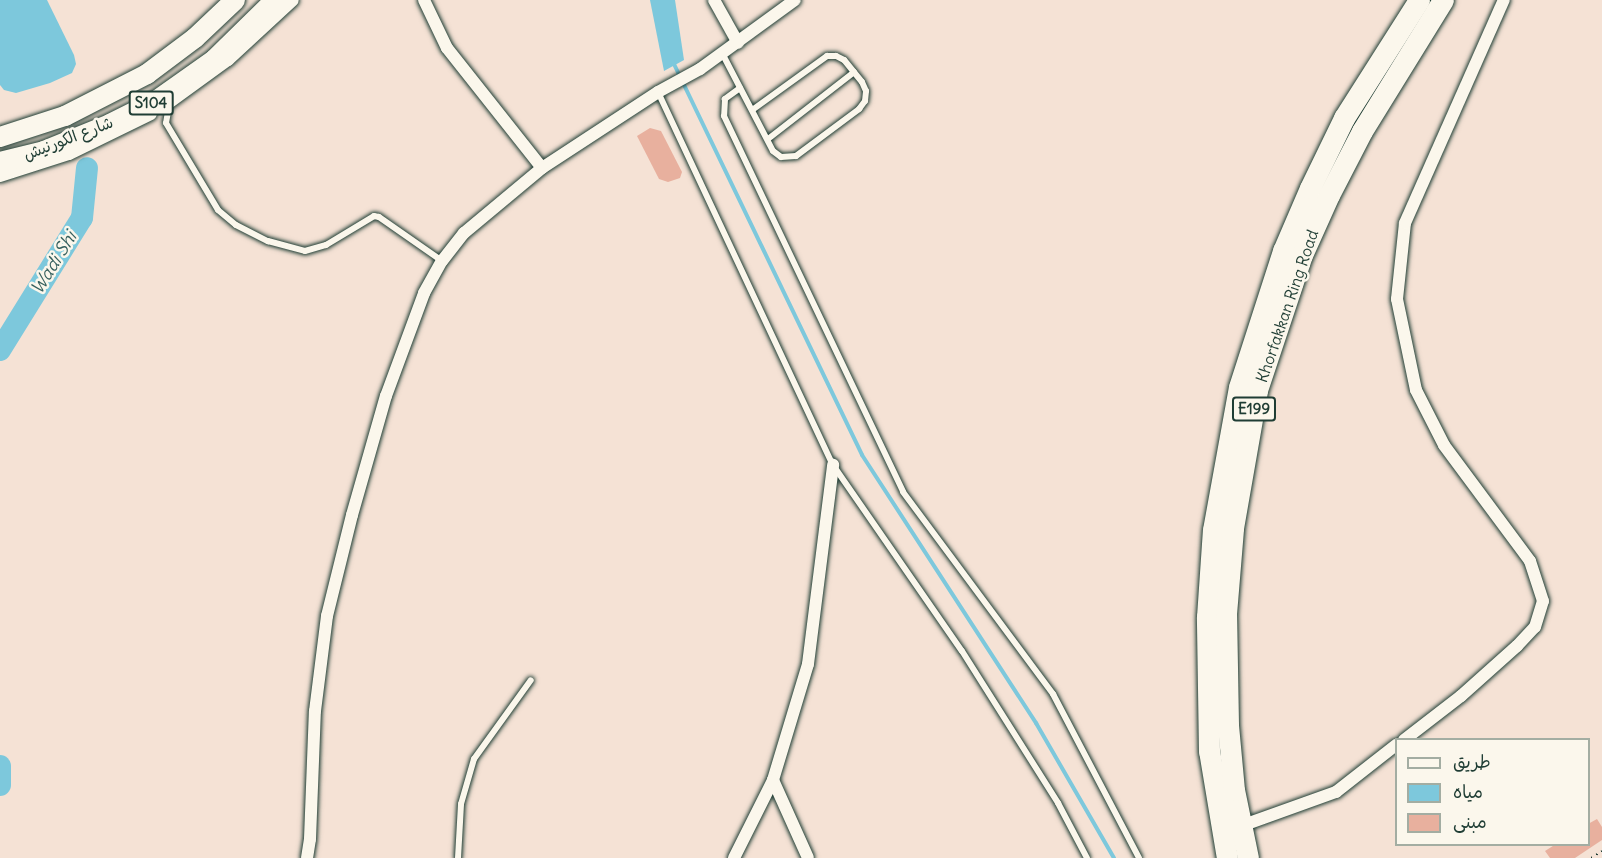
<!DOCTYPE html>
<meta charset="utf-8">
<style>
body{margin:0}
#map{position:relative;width:1602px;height:858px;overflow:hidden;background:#f5e2d5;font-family:Delius,"Playpen Sans Arabic",sans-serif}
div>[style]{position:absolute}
.water>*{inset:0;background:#7dc8dc}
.stream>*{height:4px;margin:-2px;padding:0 2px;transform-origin:2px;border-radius:2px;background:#7dc8dc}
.river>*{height:22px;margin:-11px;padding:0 11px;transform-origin:11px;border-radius:11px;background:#7dc8dc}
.building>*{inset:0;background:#e8b09e}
.path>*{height:2px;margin-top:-1px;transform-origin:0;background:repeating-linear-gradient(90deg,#1f3d34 0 1.5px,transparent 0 6px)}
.roads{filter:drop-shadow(0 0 2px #1f3d34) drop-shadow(0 0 2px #1f3d34)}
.lane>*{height:6px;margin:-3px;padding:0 3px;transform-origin:3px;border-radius:3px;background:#fbf7ec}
.street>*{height:12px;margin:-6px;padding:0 6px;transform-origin:6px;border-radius:6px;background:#fbf7ec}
.primary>*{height:20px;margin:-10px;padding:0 10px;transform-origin:10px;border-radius:10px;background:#fbf7ec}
.highway>*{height:21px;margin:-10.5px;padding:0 10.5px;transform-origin:10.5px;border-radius:10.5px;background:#fbf7ec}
span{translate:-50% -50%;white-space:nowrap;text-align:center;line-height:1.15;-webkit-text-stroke:5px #fbf7ec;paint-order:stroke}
.shield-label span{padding:2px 4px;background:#fbf7ec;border:2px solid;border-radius:4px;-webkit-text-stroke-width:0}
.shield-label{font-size:15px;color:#1f3d34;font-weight:700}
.street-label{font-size:16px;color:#1f3d34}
.water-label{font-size:18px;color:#36605e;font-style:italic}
.legend{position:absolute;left:1395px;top:738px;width:195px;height:108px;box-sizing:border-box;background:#fbf7ec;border:2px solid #a3ada2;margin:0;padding:8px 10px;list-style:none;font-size:18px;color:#1f3d34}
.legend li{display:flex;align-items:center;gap:12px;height:30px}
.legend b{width:30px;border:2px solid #a3ada2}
</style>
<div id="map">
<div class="water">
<i style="clip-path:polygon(0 0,47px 0,74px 55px,76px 64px,72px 73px,50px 83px,16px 93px,4px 90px,0 85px)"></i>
<i style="clip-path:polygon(650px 0,675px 0,684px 60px,664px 71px)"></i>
</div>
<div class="stream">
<i style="left:673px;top:62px;width:436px;rotate:64.3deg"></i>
<i style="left:862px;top:455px;width:320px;rotate:57deg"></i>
<i style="left:1036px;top:723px;width:156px;rotate:60deg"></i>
</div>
<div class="river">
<i style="left:0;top:350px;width:155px;rotate:-58.2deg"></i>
<i style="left:82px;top:218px;width:50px;rotate:-84.3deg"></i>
<i style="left:0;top:766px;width:19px;rotate:90deg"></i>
</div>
<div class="building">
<i style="clip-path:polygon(650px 128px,661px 131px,682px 172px,680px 178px,668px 182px,659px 179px,637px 136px)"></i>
<i style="clip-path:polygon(1597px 819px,1602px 827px,1602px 840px,1575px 858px,1550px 858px,1545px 851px,1556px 844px,1588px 844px,1588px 824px)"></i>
</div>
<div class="path">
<i style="left:1591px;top:858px;width:13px;rotate:-32deg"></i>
</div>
<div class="roads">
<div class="lane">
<i style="left:722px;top:53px;width:110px;rotate:62.5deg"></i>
<i style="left:773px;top:151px;width:10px;rotate:37deg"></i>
<i style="left:781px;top:157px;width:15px;rotate:-4deg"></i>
<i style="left:796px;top:156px;width:79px;rotate:-36.7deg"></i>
<i style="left:859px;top:109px;width:10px;rotate:-53deg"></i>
<i style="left:865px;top:101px;width:10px;rotate:-84deg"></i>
<i style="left:866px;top:91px;width:10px;rotate:-114deg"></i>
<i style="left:862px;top:82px;width:28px;rotate:-129deg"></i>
<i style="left:844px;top:60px;width:9px;rotate:-153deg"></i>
<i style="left:836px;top:56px;width:9px;rotate:180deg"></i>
<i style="left:827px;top:56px;width:92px;rotate:144.2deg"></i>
<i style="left:740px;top:88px;width:19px;rotate:144deg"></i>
<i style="left:725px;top:99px;width:17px;rotate:93deg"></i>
<i style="left:724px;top:116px;width:416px;rotate:64.5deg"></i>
<i style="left:903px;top:492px;width:252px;rotate:53.4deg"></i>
<i style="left:1053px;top:694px;width:185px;rotate:62.3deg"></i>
<i style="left:658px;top:92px;width:412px;rotate:64.9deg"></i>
<i style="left:833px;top:465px;width:226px;rotate:55.3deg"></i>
<i style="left:962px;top:651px;width:180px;rotate:57.7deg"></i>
<i style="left:1058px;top:803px;width:62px;rotate:62.2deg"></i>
<i style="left:169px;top:106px;width:17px;rotate:100deg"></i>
<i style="left:166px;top:123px;width:101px;rotate:59.1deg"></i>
<i style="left:218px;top:210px;width:23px;rotate:40deg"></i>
<i style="left:236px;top:225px;width:36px;rotate:27deg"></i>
<i style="left:268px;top:241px;width:38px;rotate:15deg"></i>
<i style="left:305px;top:251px;width:22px;rotate:-16deg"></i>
<i style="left:326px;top:245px;width:56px;rotate:-31.1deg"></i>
<i style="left:374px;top:216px;width:5px;rotate:11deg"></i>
<i style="left:379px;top:217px;width:77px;rotate:34.9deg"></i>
<i style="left:768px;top:139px;width:109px;rotate:-37.9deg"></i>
<i style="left:458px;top:858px;width:54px;rotate:-86.8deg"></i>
<i style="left:461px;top:804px;width:47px;rotate:-73.9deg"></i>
<i style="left:474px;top:759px;width:97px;rotate:-54.2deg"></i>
</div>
<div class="street">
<i style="left:424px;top:0;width:53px;rotate:64.4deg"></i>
<i style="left:447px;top:48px;width:153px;rotate:51.6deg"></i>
<i style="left:714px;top:0;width:49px;rotate:60.8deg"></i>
<i style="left:166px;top:105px;width:77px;rotate:-36deg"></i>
<i style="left:228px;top:60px;width:88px;rotate:-42.7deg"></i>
<i style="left:0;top:176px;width:72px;rotate:-17.7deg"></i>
<i style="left:69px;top:154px;width:91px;rotate:-26deg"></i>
<i style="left:1404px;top:740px;width:72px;rotate:-37.7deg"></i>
<i style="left:1461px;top:696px;width:75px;rotate:-41.8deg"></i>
<i style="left:1517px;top:646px;width:26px;rotate:-47deg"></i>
<i style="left:1535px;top:627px;width:27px;rotate:-73deg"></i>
<i style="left:1543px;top:601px;width:42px;rotate:-108deg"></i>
<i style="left:1530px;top:561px;width:144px;rotate:-126.6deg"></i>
<i style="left:1444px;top:445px;width:62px;rotate:-117deg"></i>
<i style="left:1416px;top:390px;width:93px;rotate:-101.8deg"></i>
<i style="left:1397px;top:299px;width:76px;rotate:-84deg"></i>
<i style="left:1405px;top:223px;width:244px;rotate:-66.1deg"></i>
<i style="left:773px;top:780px;width:121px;rotate:-73.2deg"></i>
<i style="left:808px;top:664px;width:201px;rotate:-82.8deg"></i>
<i style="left:1241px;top:826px;width:101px;rotate:-19.7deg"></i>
<i style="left:1336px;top:792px;width:76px;rotate:-38.1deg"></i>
<i style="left:307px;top:858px;width:19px;rotate:-81deg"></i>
<i style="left:310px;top:839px;width:128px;rotate:-87.8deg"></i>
<i style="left:315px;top:711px;width:96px;rotate:-82.8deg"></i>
<i style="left:327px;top:616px;width:104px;rotate:-76.1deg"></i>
<i style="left:352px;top:515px;width:124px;rotate:-74.1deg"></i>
<i style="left:386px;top:396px;width:110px;rotate:-69.7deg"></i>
<i style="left:424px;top:293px;width:37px;rotate:-61deg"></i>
<i style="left:442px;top:261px;width:36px;rotate:-52deg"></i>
<i style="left:464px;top:233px;width:102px;rotate:-39.8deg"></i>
<i style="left:542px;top:168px;width:139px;rotate:-33.2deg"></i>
<i style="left:658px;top:92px;width:48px;rotate:-28.7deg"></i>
<i style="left:700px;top:69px;width:117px;rotate:-36deg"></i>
<i style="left:734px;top:858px;width:87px;rotate:-63.4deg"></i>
<i style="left:773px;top:780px;width:85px;rotate:65.8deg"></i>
</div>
<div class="primary">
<i style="left:0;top:137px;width:68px;rotate:-17.9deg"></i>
<i style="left:65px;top:116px;width:92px;rotate:-27.1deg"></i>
<i style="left:147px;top:74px;width:60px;rotate:-36.9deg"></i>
<i style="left:195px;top:38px;width:55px;rotate:-43.5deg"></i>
<i style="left:0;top:162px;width:45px;rotate:-14deg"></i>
<i style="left:44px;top:151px;width:71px;rotate:-22.2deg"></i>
<i style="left:110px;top:124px;width:51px;rotate:-26.6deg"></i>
<i style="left:156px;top:101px;width:72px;rotate:-35.4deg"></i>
<i style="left:215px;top:59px;width:84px;rotate:-44.5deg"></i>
</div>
<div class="highway">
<i style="left:1227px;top:858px;width:109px;rotate:-99.5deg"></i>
<i style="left:1209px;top:751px;width:134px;rotate:-90.9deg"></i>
<i style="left:1207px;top:617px;width:87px;rotate:-86.1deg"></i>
<i style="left:1213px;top:530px;width:145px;rotate:-79.7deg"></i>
<i style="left:1239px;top:387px;width:143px;rotate:-72.1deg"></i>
<i style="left:1283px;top:251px;width:69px;rotate:-66.8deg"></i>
<i style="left:1310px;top:188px;width:78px;rotate:-64.1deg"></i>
<i style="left:1344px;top:118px;width:140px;rotate:-57.6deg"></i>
<i style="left:1248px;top:858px;width:69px;rotate:-101.6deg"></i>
<i style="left:1234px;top:790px;width:65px;rotate:-95.3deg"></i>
<i style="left:1228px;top:725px;width:111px;rotate:-91deg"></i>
<i style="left:1226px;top:614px;width:86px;rotate:-85.3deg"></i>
<i style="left:1233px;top:528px;width:140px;rotate:-80.1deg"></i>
<i style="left:1257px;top:390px;width:142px;rotate:-71.6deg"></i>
<i style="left:1302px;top:255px;width:66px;rotate:-65.8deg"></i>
<i style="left:1329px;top:195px;width:72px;rotate:-62.7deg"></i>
<i style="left:1362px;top:131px;width:154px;rotate:-58.3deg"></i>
</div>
</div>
<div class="shield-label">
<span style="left:151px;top:103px">S104</span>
<span style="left:1254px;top:409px">E199</span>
</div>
<div class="street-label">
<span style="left:68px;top:138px;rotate:-21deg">شارع الكورنيش</span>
<span style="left:1287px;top:306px;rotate:-71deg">Khorfakkan Ring Road</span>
</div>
<div class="water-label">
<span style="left:54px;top:263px;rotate:-58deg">Wadi Shi</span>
</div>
<ul class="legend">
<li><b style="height:8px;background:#fbf7ec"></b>طريق</li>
<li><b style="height:16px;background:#7dc8dc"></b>مياه</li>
<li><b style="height:16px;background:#e8b09e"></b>مبنى</li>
</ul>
</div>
